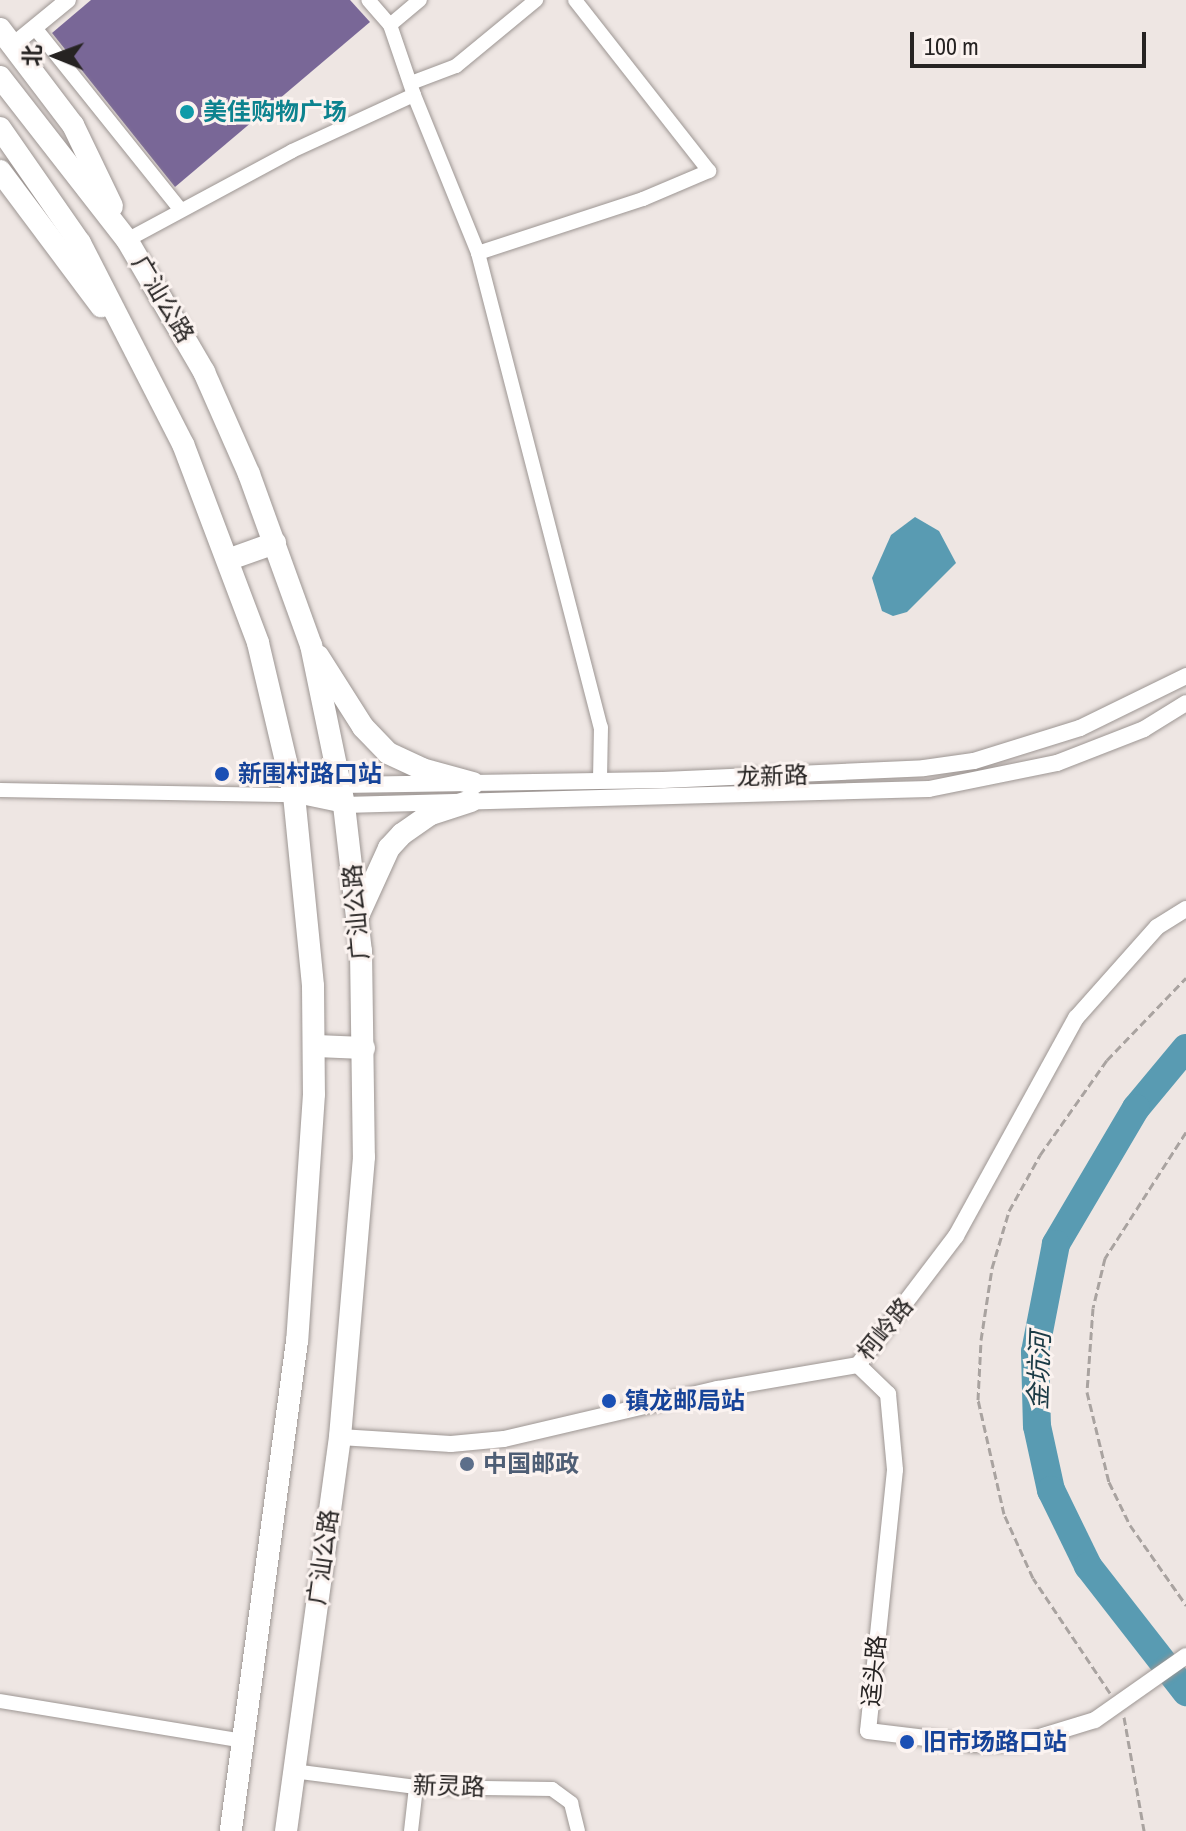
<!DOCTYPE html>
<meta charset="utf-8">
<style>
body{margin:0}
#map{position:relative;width:1186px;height:1831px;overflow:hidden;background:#eee6e3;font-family:"Archivo Narrow","Noto Sans SC",sans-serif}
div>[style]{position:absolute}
.water>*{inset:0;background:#599bb2}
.river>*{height:28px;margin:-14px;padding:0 14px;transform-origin:14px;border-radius:14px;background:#599bb2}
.building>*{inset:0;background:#796797}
.path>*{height:3px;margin-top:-1.5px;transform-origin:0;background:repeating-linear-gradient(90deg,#a9a3a0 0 8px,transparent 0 12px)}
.roads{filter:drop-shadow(0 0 2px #9d9693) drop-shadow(0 0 2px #9d9693)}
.minor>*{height:14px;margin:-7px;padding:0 7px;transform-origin:7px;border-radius:7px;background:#fff}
.tertiary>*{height:16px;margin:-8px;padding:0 8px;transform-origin:8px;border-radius:8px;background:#fff}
.trunk>*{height:22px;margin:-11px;padding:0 11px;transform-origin:11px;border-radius:11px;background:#fff}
.dots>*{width:22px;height:22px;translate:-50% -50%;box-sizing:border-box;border:4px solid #fbf3f0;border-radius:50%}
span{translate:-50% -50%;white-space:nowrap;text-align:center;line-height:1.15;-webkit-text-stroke:6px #fbf3f0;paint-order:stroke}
.culture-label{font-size:24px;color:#0d838f;font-weight:700}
.left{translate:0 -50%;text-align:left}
.street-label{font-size:24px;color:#262322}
.transit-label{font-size:24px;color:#164399;font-weight:700}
.service-label{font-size:24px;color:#4e5e75;font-weight:700}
.water-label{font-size:26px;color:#1a3a45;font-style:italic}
.north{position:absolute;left:16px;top:16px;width:80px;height:80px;-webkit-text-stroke:6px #fbf3f0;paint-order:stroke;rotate:271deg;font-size:22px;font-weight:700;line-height:32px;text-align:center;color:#262322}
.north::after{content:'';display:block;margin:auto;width:28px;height:36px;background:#262322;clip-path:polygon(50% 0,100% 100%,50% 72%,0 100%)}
.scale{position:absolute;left:910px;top:32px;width:236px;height:36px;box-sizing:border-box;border:4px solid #262322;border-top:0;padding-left:10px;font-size:24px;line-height:28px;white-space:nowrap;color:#262322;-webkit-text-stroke:6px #fbf3f0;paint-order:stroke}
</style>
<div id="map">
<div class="water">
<i style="clip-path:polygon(915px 517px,939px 531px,956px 563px,907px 612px,893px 616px,882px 611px,872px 578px,891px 535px)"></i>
</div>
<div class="river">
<i style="left:1186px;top:1048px;width:78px;rotate:129.8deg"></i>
<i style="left:1136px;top:1108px;width:158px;rotate:120.5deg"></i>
<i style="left:1056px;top:1244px;width:110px;rotate:101deg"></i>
<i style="left:1035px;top:1352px;width:74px;rotate:88.5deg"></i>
<i style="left:1037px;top:1426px;width:66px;rotate:77.7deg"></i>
<i style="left:1051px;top:1490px;width:85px;rotate:64deg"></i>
<i style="left:1088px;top:1566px;width:160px;rotate:52.1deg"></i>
</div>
<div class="building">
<i style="clip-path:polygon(91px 0,350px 0,370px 22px,175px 187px,52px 33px)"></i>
</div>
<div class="path">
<i style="left:1186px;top:1132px;width:150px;rotate:122.7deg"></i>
<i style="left:1105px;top:1258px;width:51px;rotate:103.5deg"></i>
<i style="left:1093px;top:1308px;width:84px;rotate:94.1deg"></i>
<i style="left:1087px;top:1392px;width:93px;rotate:76.3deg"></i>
<i style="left:1109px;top:1482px;width:48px;rotate:64deg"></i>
<i style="left:1130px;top:1525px;width:98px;rotate:55deg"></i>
<i style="left:1110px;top:1693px;width:138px;rotate:-123.8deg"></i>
<i style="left:1033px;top:1578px;width:70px;rotate:-114.4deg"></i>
<i style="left:1004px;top:1514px;width:117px;rotate:-102.8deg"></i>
<i style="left:978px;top:1400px;width:60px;rotate:-87.1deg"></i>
<i style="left:981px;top:1340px;width:73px;rotate:-81.3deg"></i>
<i style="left:992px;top:1268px;width:59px;rotate:-73.4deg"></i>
<i style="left:1009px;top:1211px;width:64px;rotate:-61deg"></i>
<i style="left:1040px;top:1155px;width:116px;rotate:-54.8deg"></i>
<i style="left:1107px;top:1060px;width:114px;rotate:-46.1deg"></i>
<i style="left:1124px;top:1717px;width:116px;rotate:80deg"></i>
</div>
<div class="roads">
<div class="minor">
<i style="left:390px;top:25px;width:39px;rotate:-40deg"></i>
<i style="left:35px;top:28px;width:232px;rotate:51.3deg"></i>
<i style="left:411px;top:83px;width:48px;rotate:-20.7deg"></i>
<i style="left:456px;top:66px;width:104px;rotate:-39.5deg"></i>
<i style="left:414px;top:95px;width:170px;rotate:67.9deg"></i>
<i style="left:478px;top:253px;width:490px;rotate:75.5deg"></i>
<i style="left:601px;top:727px;width:54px;rotate:91.1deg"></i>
<i style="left:127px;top:240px;width:187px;rotate:-28.3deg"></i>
<i style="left:292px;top:151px;width:134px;rotate:-24.7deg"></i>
<i style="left:414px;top:95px;width:74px;rotate:-108.9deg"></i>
<i style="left:390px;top:25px;width:33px;rotate:-131deg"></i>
<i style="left:478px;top:253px;width:174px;rotate:-18.1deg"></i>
<i style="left:643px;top:199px;width:72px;rotate:-23deg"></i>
<i style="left:709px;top:171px;width:217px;rotate:-128.1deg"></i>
<i style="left:0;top:790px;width:294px;rotate:1deg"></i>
<i style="left:0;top:1701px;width:247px;rotate:9.3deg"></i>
<i style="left:293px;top:1771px;width:124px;rotate:7.4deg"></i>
<i style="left:416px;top:1787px;width:136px;rotate:0.8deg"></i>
<i style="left:552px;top:1789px;width:24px;rotate:36deg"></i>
<i style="left:571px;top:1803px;width:29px;rotate:76deg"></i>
<i style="left:411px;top:1831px;width:44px;rotate:-83.5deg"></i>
</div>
<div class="tertiary">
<i style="left:13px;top:45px;width:71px;rotate:-39.3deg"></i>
<i style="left:294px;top:795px;width:47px;rotate:-12.3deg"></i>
<i style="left:340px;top:785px;width:323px;rotate:-0.9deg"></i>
<i style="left:663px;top:780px;width:261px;rotate:-2.6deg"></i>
<i style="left:924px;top:768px;width:50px;rotate:-8deg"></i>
<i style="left:974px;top:761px;width:111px;rotate:-17.3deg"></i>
<i style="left:1080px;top:728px;width:118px;rotate:-26.1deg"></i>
<i style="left:301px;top:796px;width:44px;rotate:11.8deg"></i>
<i style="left:344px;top:805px;width:585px;rotate:-1.57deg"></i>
<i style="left:929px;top:789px;width:131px;rotate:-11.5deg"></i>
<i style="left:1057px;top:763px;width:93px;rotate:-21.3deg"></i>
<i style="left:1144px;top:729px;width:49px;rotate:-31.8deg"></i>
<i style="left:858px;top:1365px;width:42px;rotate:44deg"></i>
<i style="left:888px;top:1394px;width:76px;rotate:84.7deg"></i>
<i style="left:895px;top:1470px;width:262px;rotate:95.9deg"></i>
<i style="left:868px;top:1731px;width:108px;rotate:6.9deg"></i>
<i style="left:975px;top:1744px;width:45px;rotate:-1.3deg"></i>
<i style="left:1020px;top:1743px;width:78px;rotate:-17deg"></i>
<i style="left:1095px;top:1720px;width:111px;rotate:-35.1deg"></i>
<i style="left:340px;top:1437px;width:111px;rotate:3.6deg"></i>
<i style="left:451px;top:1444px;width:53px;rotate:-5.4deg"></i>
<i style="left:504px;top:1439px;width:220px;rotate:-13.2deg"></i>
<i style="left:718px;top:1389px;width:142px;rotate:-9.7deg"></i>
<i style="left:858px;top:1365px;width:162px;rotate:-52.8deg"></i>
<i style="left:956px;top:1236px;width:249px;rotate:-61.2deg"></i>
<i style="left:1076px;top:1018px;width:122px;rotate:-48.3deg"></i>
<i style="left:1157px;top:927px;width:34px;rotate:-32deg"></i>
</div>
<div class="trunk">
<i style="left:0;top:29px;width:121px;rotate:52.8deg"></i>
<i style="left:73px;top:125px;width:90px;rotate:64.3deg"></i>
<i style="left:0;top:77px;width:207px;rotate:52.1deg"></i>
<i style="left:127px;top:240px;width:153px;rotate:59.7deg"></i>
<i style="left:204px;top:372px;width:111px;rotate:66.2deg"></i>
<i style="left:249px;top:474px;width:182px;rotate:70.1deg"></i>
<i style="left:311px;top:645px;width:163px;rotate:78.3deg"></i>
<i style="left:344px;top:805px;width:147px;rotate:83.4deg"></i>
<i style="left:361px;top:951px;width:206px;rotate:89.2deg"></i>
<i style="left:364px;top:1157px;width:281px;rotate:94.9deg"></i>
<i style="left:340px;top:1437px;width:398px;rotate:97.8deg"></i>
<i style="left:0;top:128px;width:140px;rotate:55.2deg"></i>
<i style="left:80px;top:243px;width:226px;rotate:62.9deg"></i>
<i style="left:183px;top:444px;width:213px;rotate:69.3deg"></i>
<i style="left:258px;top:643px;width:156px;rotate:76.7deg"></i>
<i style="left:294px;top:795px;width:192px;rotate:84.3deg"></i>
<i style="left:313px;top:986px;width:108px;rotate:89.5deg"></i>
<i style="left:314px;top:1094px;width:248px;rotate:93.9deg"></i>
<i style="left:297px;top:1341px;width:494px;rotate:97.7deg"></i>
<i style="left:0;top:171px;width:169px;rotate:53.2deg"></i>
<i style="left:230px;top:559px;width:48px;rotate:-19.6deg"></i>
<i style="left:318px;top:656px;width:84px;rotate:57.6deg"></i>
<i style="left:363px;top:727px;width:36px;rotate:46deg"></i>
<i style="left:388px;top:753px;width:38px;rotate:25deg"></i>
<i style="left:422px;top:769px;width:53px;rotate:15.4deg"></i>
<i style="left:358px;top:916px;width:75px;rotate:-65.5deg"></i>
<i style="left:389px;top:848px;width:19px;rotate:-47deg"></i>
<i style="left:402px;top:834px;width:35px;rotate:-35deg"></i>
<i style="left:431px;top:814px;width:42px;rotate:-18deg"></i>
<i style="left:316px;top:1046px;width:48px;rotate:2.4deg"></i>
</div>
</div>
<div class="dots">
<i style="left:187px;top:112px;background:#0f9aa8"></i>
<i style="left:222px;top:774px;background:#1a4fb4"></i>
<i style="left:609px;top:1401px;background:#1a4fb4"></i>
<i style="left:467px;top:1464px;background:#5c6f8a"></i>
<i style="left:907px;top:1742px;background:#1a4fb4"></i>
</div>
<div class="culture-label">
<span class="left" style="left:203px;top:112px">美佳购物广场</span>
</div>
<div class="street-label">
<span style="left:163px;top:299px;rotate:59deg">广汕公路</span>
<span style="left:772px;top:776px;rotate:-2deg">龙新路</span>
<span style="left:356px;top:912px;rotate:-95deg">广汕公路</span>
<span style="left:885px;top:1329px;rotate:-51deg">柯岭路</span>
<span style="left:323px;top:1557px;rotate:-82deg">广汕公路</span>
<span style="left:874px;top:1671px;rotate:-85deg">迳头路</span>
<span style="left:449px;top:1786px;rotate:2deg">新灵路</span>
</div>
<div class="transit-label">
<span class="left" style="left:238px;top:774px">新围村路口站</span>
<span class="left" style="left:625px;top:1401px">镇龙邮局站</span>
<span class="left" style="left:923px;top:1742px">旧市场路口站</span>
</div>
<div class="service-label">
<span class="left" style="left:483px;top:1464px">中国邮政</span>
</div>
<div class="water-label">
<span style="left:1039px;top:1371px;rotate:-88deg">金坑河</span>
</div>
<div class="north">北</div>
<div class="scale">100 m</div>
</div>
